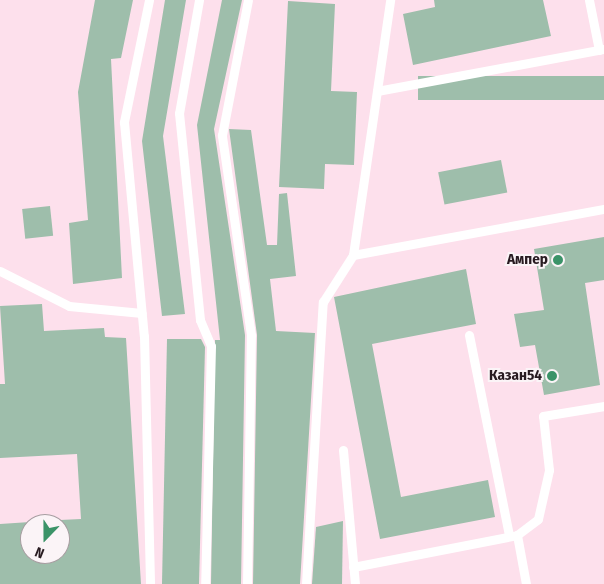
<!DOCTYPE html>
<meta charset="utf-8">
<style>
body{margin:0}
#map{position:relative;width:604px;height:584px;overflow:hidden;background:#fde0ec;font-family:"Fira Sans Condensed",sans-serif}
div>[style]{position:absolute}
.building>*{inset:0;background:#9ebeab;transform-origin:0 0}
.lane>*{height:9px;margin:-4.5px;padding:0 4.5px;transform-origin:4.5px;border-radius:4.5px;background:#fff}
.dots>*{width:14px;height:14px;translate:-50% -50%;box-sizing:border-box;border:2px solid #fbf4f7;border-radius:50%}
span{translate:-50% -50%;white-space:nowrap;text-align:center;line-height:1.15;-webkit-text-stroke:4px #fbf4f7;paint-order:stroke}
.poi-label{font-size:15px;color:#281b21;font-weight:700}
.right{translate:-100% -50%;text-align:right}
.north{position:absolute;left:20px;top:514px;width:50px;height:50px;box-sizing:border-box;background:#fbf4f7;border:1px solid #a79da1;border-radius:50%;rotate:202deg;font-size:14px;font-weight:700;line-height:20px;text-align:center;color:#281b21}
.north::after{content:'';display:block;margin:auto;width:18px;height:22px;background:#3b9368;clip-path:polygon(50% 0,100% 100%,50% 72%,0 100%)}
</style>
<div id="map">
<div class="building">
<i style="clip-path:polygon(95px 0,133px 0,121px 58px,111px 59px,122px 278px,73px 284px,69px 223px,88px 220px,78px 92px)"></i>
<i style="clip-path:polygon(165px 0,186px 0,163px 136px,185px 314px,162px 316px,142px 141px)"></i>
<i style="clip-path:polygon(222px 0,242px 0,214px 129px,245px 335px,241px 584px,211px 584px,215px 340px,220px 340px,197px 125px)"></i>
<i style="clip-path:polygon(434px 0,543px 0,551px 36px,413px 65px,403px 14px,435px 7px)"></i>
<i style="clip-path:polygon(288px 1px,335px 4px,331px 91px,357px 92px,354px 165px,325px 164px,324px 189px,279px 187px)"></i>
<i style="left:604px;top:76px;width:24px;height:186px;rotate:90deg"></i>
<i style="clip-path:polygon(229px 129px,251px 130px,267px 245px,277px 245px,279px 194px,287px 193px,296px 276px,270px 279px,276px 331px,315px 333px,300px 584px,253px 584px,257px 335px)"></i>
<i style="left:501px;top:160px;width:33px;height:64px;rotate:79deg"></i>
<i style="left:50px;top:206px;width:30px;height:28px;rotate:84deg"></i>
<i style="clip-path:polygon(604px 237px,604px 280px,585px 283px,600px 385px,544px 395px,535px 345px,520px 347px,514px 314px,544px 310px,534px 249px)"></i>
<i style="clip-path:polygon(466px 269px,476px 324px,372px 344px,401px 497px,488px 480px,495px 517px,380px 539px,334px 297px)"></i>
<i style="clip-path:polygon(42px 304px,44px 331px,104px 328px,105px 337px,126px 338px,141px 584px,0 584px,0 524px,30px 522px,30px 554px,60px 554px,60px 520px,81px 519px,77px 454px,0 458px,0 384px,5px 384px,0 306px)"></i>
<i style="clip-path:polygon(167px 339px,201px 339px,205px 347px,199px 584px,162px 584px)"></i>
<i style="clip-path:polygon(343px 521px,342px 584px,312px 584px,316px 527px)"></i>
</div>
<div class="lane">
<i style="left:149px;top:0;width:125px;rotate:101.6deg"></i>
<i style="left:124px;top:122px;width:215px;rotate:84.7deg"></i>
<i style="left:144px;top:336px;width:248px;rotate:88.6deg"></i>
<i style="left:199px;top:0;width:115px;rotate:100deg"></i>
<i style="left:179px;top:113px;width:208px;rotate:84.2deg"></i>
<i style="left:200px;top:320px;width:28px;rotate:67deg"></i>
<i style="left:211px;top:346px;width:238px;rotate:91.4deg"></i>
<i style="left:589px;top:0;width:51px;rotate:78.7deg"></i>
<i style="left:377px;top:91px;width:231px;rotate:-10.5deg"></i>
<i style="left:353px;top:255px;width:255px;rotate:-10.4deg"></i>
<i style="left:0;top:271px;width:77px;rotate:26.9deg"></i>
<i style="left:69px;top:306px;width:73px;rotate:5.5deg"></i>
<i style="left:469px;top:335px;width:205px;rotate:78.7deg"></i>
<i style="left:343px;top:450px;width:135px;rotate:84.9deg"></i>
<i style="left:517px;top:535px;width:26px;rotate:-37deg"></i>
<i style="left:538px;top:519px;width:50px;rotate:-77.3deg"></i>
<i style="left:549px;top:470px;width:54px;rotate:-96.3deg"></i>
<i style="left:543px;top:416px;width:62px;rotate:-9.3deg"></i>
<i style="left:353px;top:567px;width:167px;rotate:-11deg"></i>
<i style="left:517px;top:535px;width:50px;rotate:79.6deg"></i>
<i style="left:247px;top:584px;width:249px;rotate:-89.1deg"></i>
<i style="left:251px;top:335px;width:202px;rotate:-98.3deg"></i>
<i style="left:222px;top:135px;width:137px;rotate:-79.1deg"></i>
<i style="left:306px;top:584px;width:283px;rotate:-86.6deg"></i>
<i style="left:323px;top:302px;width:56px;rotate:-57.4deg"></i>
<i style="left:353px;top:255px;width:258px;rotate:-81.7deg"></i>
</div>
<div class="dots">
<i style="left:558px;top:260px;background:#3b9368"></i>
<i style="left:552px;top:376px;background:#3b9368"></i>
</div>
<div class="poi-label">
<span class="right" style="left:548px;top:260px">Ампер</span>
<span class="right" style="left:542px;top:376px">Казан54</span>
</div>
<div class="north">N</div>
</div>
